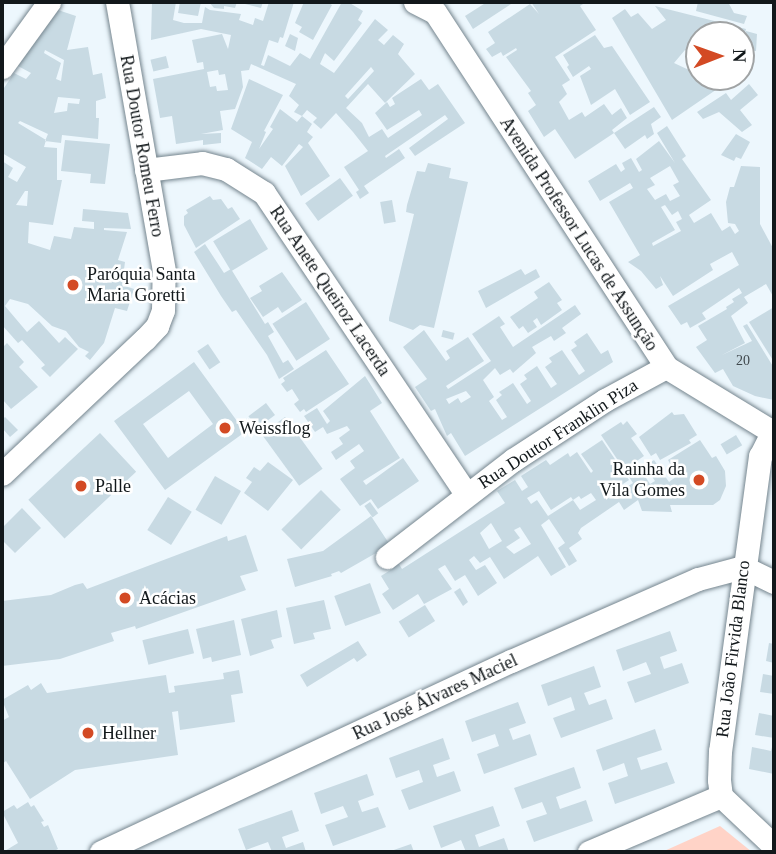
<!DOCTYPE html>
<meta charset="utf-8">
<style>
body{margin:0}
#map{position:relative;width:776px;height:854px;overflow:hidden;background:#edf7fd;font-family:Georgia,serif}
div>[style]{position:absolute}
.green>*{inset:0;background:#ffd3c7}
.building>*{inset:0;background:#c8dae3;transform-origin:0 0}
.roads{filter:drop-shadow(0 0 2px #75858e) drop-shadow(0 0 2px #75858e)}
.street>*{height:23px;margin:-11.5px;padding:0 11.5px;transform-origin:11.5px;border-radius:11.5px;background:#fff}
.dots>*{width:19px;height:19px;translate:-50% -50%;box-sizing:border-box;border:4px solid #fff;border-radius:50%}
span{translate:-50% -50%;white-space:nowrap;text-align:center;line-height:1.15;-webkit-text-stroke:5px #fff;paint-order:stroke}
.number-label{font-size:14px;color:#40484d}
.number-label span{-webkit-text-stroke-width:0}
.street-label{font-size:18px;color:#12181b}
.poi-label{font-size:18px;color:#12181b}
.left{translate:0 -50%;text-align:left}
.right{translate:-100% -50%;text-align:right}
.frame{position:absolute;inset:0;border:4px solid #12181b;pointer-events:none}
.north{position:absolute;left:685px;top:21px;width:70px;height:70px;box-sizing:border-box;background:#fff;border:2px solid #a0a3a4;border-radius:50%;rotate:89deg;font-size:19px;font-weight:700;line-height:28px;text-align:center;color:#12181b}
.north::after{content:'';display:block;margin:auto;width:24px;height:32px;background:#d34a24;clip-path:polygon(50% 0,100% 100%,50% 72%,0 100%)}
</style>
<div id="map">
<div class="green">
<i style="clip-path:polygon(720px 826px,752px 852px,662px 852px)"></i>
</div>
<div class="building">
<i style="clip-path:polygon(evenodd,152px 2px,176px 2px,173px 20px,184px 23px,202px 23px,205px 7px,210px 10px,241px 14px,239px 20px,253px 25px,255px 18px,263px 21px,269px 2px,294px 2px,283px 38px,280px 37px,278px 43px,269px 40px,261px 65px,264px 66px,268px 55px,290px 66px,300px 53px,310px 59px,342px 2px,348px 2px,363px 11px,358px 20px,362px 23px,334px 61px,325px 53px,320px 64px,334px 73px,375px 19px,388px 30px,378px 40px,384px 45px,393px 35px,404px 44px,398px 54px,415px 74px,385px 103px,368px 84px,346px 108px,362px 123px,369px 137px,382px 129px,388px 138px,422px 115px,419px 110px,387px 130px,375px 113px,387px 102px,390px 107px,395px 104px,392px 98px,421px 79px,429px 90px,438px 84px,465px 123px,415px 156px,409px 148px,448px 119px,445px 115px,385px 156px,386px 158px,399px 149px,405px 158px,364px 186px,369px 193px,360px 199px,356px 192px,359px 190px,344px 167px,368px 151px,353px 132px,336px 113px,321px 129px,313px 122px,317px 118px,307px 110px,302px 116px,294px 112px,299px 105px,289px 96px,296px 84px,251px 64px,249px 70px,241px 71px,243px 87px,235px 109px,220px 111px,223px 130px,201px 134px,221px 133px,221px 143px,203px 145px,203px 140px,176px 144px,172px 116px,160px 118px,153px 79px,204px 69px,203px 62px,197px 63px,192px 40px,222px 34px,228px 49px,231px 35px,201px 29px,151px 40px,152px 2px,371px 67px,374px 71px,348px 99px,345px 96px,371px 67px,152px 2px,218px 70px,219px 75px,225px 74px,228px 90px,217px 91px,216px 86px,210px 87px,207px 72px,218px 70px)"></i>
<i style="clip-path:polygon(180px 2px,201px 2px,198px 16px,178px 13px)"></i>
<i style="clip-path:polygon(209px 2px,237px 2px,235px 8px,224px 6px,224px 9px,214px 8px)"></i>
<i style="clip-path:polygon(237px 2px,263px 2px,261px 8px)"></i>
<i style="clip-path:polygon(304px 2px,327px 2px,332px 5px,313px 40px,299px 32px,302px 27px,295px 23px)"></i>
<i style="clip-path:polygon(487px 2px,514px 2px,473px 29px,465px 16px)"></i>
<i style="clip-path:polygon(531px 2px,586px 2px,580px 6px,596px 30px,555px 57px,570px 80px,562px 85px,567px 94px,559px 102px,569px 120px,582px 112px,585px 117px,604px 104px,612px 115px,621px 108px,627px 118px,612px 130px,614px 133px,575px 159px,555px 129px,544px 137px,528px 111px,536px 105px,528px 93px,531px 91px,506px 57px,517px 50px,516px 48px,503px 56px,501px 52px,492px 57px,486px 49px,495px 43px,488px 32px,530px 4px,539px 14px)"></i>
<i style="clip-path:polygon(698px 2px,728px 2px,734px 13px,747px 16px,744px 24px,696px 11px)"></i>
<i style="clip-path:polygon(655px 6px,746px 29px,742px 45px,741px 35px,699px 35px,699px 54px,685px 50px,674px 63px,689px 70px,695px 78px,699px 75px,709px 82px,718px 77px,723px 85px,672px 120px,612px 18px,625px 9px,631px 17px,638px 13px,652px 29px,666px 20px)"></i>
<i style="clip-path:polygon(evenodd,58px 10px,76px 16px,67px 50px,88px 47px,93px 75px,102px 73px,106px 98px,96px 101px,96px 118px,99px 118px,98px 139px,62px 135px,61px 143px,45px 141px,48px 134px,20px 121px,18px 123px,46px 140px,44px 147px,57px 148px,57px 180px,62px 180px,53px 225px,29px 222px,28px 243px,50px 250px,54px 236px,71px 239px,74px 227px,94px 229px,94px 222px,82px 221px,83px 209px,128px 213px,131px 229px,104px 228px,104px 230px,127px 232px,118px 260px,125px 262px,122px 285px,134px 289px,127px 311px,115px 308px,104px 343px,90px 360px,85px 356px,89px 352px,79px 347px,66px 331px,52px 326px,28px 304px,10px 299px,5px 306px,27px 332px,39px 321px,59px 343px,65px 337px,78px 349px,50px 377px,41px 368px,45px 365px,22px 340px,18px 343px,2px 325px,2px 161px,13px 168px,8px 177px,17px 182px,26px 167px,2px 153px,2px 91px,14px 73px,26px 79px,31px 73px,18px 66px,58px 10px,45px 50px,64px 60px,61px 81px,56px 79px,61px 63px,44px 53px,45px 50px,58px 10px,58px 97px,80px 99px,79px 104px,68px 103px,67px 111px,54px 113px,58px 97px,58px 10px,25px 191px,28px 191px,27px 206px,16px 205px,25px 191px)"></i>
<i style="clip-path:polygon(746px 31px,757px 34px,756px 51px,744px 50px)"></i>
<i style="clip-path:polygon(290px 34px,298px 38px,295px 51px,285px 46px)"></i>
<i style="clip-path:polygon(595px 35px,604px 48px,612px 46px,650px 102px,630px 115px,615px 89px,591px 105px,580px 76px,591px 69px,589px 66px,573px 77px,567px 67px,569px 65px,563px 55px)"></i>
<i style="left:166px;top:56px;width:12px;height:16px;rotate:76deg"></i>
<i style="clip-path:polygon(249px 79px,283px 95px,264px 131px,266px 132px,259px 149px,273px 129px,270px 127px,280px 109px,297px 122px,302px 116px,312px 124px,307px 132px,313px 137px,308px 143px,330px 176px,301px 196px,285px 166px,303px 147px,299px 144px,282px 166px,271px 157px,262px 169px,245px 158px,252px 142px,231px 129px)"></i>
<i style="clip-path:polygon(749px 84px,758px 95px,740px 110px,752px 125px,742px 132px,719px 112px,703px 119px,697px 112px,726px 93px,731px 100px)"></i>
<i style="clip-path:polygon(654px 107px,661px 117px,651px 124px,654px 134px,647px 139px,645px 135px,625px 149px,614px 133px)"></i>
<i style="clip-path:polygon(evenodd,667px 126px,686px 156px,682px 159px,711px 200px,689px 215px,694px 223px,711px 213px,722px 231px,730px 226px,735px 234px,739px 231px,735px 224px,728px 223px,726px 202px,730px 187px,734px 187px,741px 166px,760px 167px,760px 224px,774px 250px,774px 298px,766px 284px,744px 297px,748px 303px,731px 316px,745px 343px,722px 355px,752px 341px,743px 326px,747px 324px,774px 368px,774px 400px,755px 396px,733px 386px,723px 369px,715px 373px,696px 347px,707px 340px,698px 326px,727px 309px,726px 307px,734px 302px,732px 299px,742px 293px,739px 288px,702px 313px,706px 319px,690px 328px,687px 322px,681px 325px,668px 306px,739px 265px,732px 252px,710px 264px,713px 270px,673px 296px,660px 276px,663px 285px,656px 289px,641px 271px,628px 262px,640px 255px,609px 202px,633px 188px,630px 183px,600px 201px,588px 181px,616px 164px,621px 172px,625px 169px,622px 163px,631px 158px,639px 172px,642px 170px,636px 159px,659px 141px,675px 163px,657px 133px,667px 126px,670px 166px,679px 182px,673px 185px,680px 196px,670px 201px,666px 194px,655px 200px,647px 189px,655px 185px,650px 178px,670px 166px,667px 126px,665px 205px,672px 215px,678px 211px,682px 219px,676px 222px,681px 231px,653px 246px,652px 243px,675px 230px,661px 207px,665px 205px)"></i>
<i style="clip-path:polygon(736px 134px,750px 142px,741px 159px,736px 157px,734px 161px,721px 155px)"></i>
<i style="clip-path:polygon(65px 140px,110px 144px,105px 184px,90px 183px,91px 174px,61px 171px)"></i>
<i style="clip-path:polygon(428px 163px,451px 168px,449px 178px,468px 182px,434px 328px,420px 325px,413px 330px,389px 321px,389px 318px,414px 214px,406px 212px,407px 205px,417px 171px,425px 172px)"></i>
<i style="left:340px;top:178px;width:22px;height:43px;rotate:54deg"></i>
<i style="clip-path:polygon(210px 196px,213px 200px,221px 199px,228px 209px,232px 207px,240px 219px,196px 248px,184px 225px,184px 216px,188px 213px,186px 210px)"></i>
<i style="left:392px;top:200px;width:22px;height:12px;rotate:80deg"></i>
<i style="left:250px;top:219px;width:35px;height:43px;rotate:59deg"></i>
<i style="clip-path:polygon(205px 244px,224px 273px,231px 269px,265px 324px,268px 322px,274px 332px,268px 336px,283px 363px,288px 360px,294px 369px,279px 379px,267px 355px,236px 310px,232px 312px,221px 296px,194px 252px)"></i>
<i style="clip-path:polygon(521px 269px,525px 275px,536px 269px,540px 277px,486px 308px,478px 291px)"></i>
<i style="clip-path:polygon(282px 272px,302px 300px,282px 313px,278px 307px,263px 317px,250px 298px,262px 291px,259px 286px)"></i>
<i style="clip-path:polygon(549px 282px,562px 300px,557px 303px,562px 310px,541px 325px,537px 318px,533px 321px,537px 327px,528px 333px,523px 326px,519px 329px,510px 317px,538px 298px,534px 292px)"></i>
<i style="left:306px;top:302px;width:44px;height:40px;rotate:57deg"></i>
<i style="clip-path:polygon(evenodd,575px 305px,581px 314px,562px 328px,566px 333px,554px 341px,551px 336px,532px 347px,536px 353px,513px 373px,510px 369px,500px 375px,495px 368px,483px 380px,494px 397px,489px 401px,502px 420px,507px 417px,496px 400px,502px 395px,499px 392px,513px 383px,527px 404px,531px 401px,520px 384px,527px 379px,524px 375px,537px 366px,551px 388px,557px 384px,545px 367px,552px 362px,549px 358px,562px 350px,579px 375px,585px 371px,571px 350px,577px 346px,574px 342px,587px 333px,601px 354px,608px 350px,613px 362px,465px 456px,451px 433px,447px 436px,435px 409px,431px 411px,415px 387px,427px 379px,403px 347px,424px 330px,446px 361px,450px 358px,446px 351px,468px 337px,484px 361px,446px 386px,448px 389px,491px 361px,472px 334px,499px 316px,505px 324px,500px 327px,513px 347px,575px 305px,466px 391px,471px 397px,461px 403px,458px 398px,449px 404px,446px 399px,466px 391px)"></i>
<i style="clip-path:polygon(774px 307px,774px 362px,749px 322px)"></i>
<i style="left:443px;top:330px;width:12px;height:7px;rotate:14deg"></i>
<i style="clip-path:polygon(7px 343px,24px 362px,19px 367px,38px 387px,11px 409px,2px 399px,2px 348px)"></i>
<i style="left:208px;top:344px;width:22px;height:13px;rotate:56deg"></i>
<i style="clip-path:polygon(326px 350px,349px 384px,306px 412px,304px 409px,300px 412px,294px 404px,299px 400px,292px 389px,287px 392px,281px 384px,285px 381px,283px 378px)"></i>
<i style="clip-path:polygon(evenodd,194px 362px,245px 432px,165px 490px,114px 421px,194px 362px,189px 391px,213px 424px,168px 458px,143px 424px,189px 391px)"></i>
<i style="clip-path:polygon(365px 376px,382px 403px,370px 411px,400px 458px,363px 481px,366px 485px,403px 458px,419px 481px,378px 509px,371px 499px,360px 506px,340px 479px,355px 468px,350px 461px,364px 451px,359px 444px,336px 460px,331px 452px,343px 444px,339px 438px,350px 430px,347px 426px,327px 434px,323px 427px,315px 432px,304px 416px,317px 408px,327px 424px,330px 421px,323px 411px)"></i>
<i style="left:266px;top:403px;width:15px;height:22px;rotate:53deg"></i>
<i style="clip-path:polygon(672px 412px,674px 415px,684px 414px,697px 435px,689px 440px,691px 443px,660px 460px,656px 453px,651px 456px,639px 437px)"></i>
<i style="clip-path:polygon(5px 417px,18px 430px,10px 437px,2px 428px,2px 420px)"></i>
<i style="left:285px;top:417px;width:64px;height:29px;rotate:54deg"></i>
<i style="clip-path:polygon(evenodd,627px 421px,637px 434px,631px 438px,644px 456px,631px 465px,634px 470px,639px 467px,650px 484px,655px 481px,645px 466px,654px 460px,669px 482px,677px 476px,668px 460px,700px 440px,712px 458px,716px 456px,725px 471px,726px 486px,720px 500px,713px 505px,670px 505px,672px 512px,642px 511px,638px 500px,624px 510px,619px 502px,581px 528px,578px 533px,582px 539px,569px 548px,577px 561px,569px 566px,558px 548px,565px 543px,549px 519px,541px 525px,566px 567px,551px 576px,538px 556px,504px 579px,490px 557px,480px 563px,474px 556px,469px 560px,476px 570px,485px 565px,497px 583px,478px 596px,465px 575px,455px 581px,445px 565px,438px 569px,452px 589px,424px 604px,418px 594px,393px 610px,382px 594px,389px 589px,381px 576px,392px 569px,386px 560px,394px 556px,402px 569px,505px 503px,497px 491px,515px 480px,522px 491px,528px 487px,521px 476px,546px 460px,550px 465px,568px 453px,570px 457px,577px 452px,591px 473px,593px 471px,581px 454px,602px 440px,629px 480px,608px 494px,596px 480px,608px 498px,633px 483px,601px 435px,621px 422px,623px 425px,627px 421px,539px 491px,551px 510px,571px 497px,573px 500px,579px 496px,581px 499px,591px 493px,596px 500px,580px 510px,573px 500px,548px 516px,537px 500px,531px 504px,527px 498px,539px 491px,627px 421px,491px 523px,502px 541px,489px 549px,480px 533px,491px 523px,627px 421px,520px 527px,531px 544px,514px 554px,506px 547px,520px 538px,514px 530px,520px 527px)"></i>
<i style="left:100px;top:433px;width:53px;height:98px;rotate:47deg"></i>
<i style="left:736px;top:435px;width:12px;height:18px;rotate:59deg"></i>
<i style="clip-path:polygon(268px 462px,293px 480px,268px 511px,244px 493px,252px 482px,246px 478px,254px 467px,260px 471px)"></i>
<i style="left:215px;top:476px;width:30px;height:39px;rotate:30deg"></i>
<i style="left:321px;top:490px;width:28px;height:56px;rotate:45deg"></i>
<i style="left:168px;top:497px;width:28px;height:39px;rotate:32deg"></i>
<i style="left:370px;top:502px;width:14px;height:7px;rotate:54deg"></i>
<i style="clip-path:polygon(22px 508px,41px 528px,15px 553px,2px 540px,2px 528px)"></i>
<i style="clip-path:polygon(371px 516px,390px 545px,341px 573px,339px 571px,331px 574px,332px 576px,295px 587px,287px 559px,323px 551px)"></i>
<i style="clip-path:polygon(246px 535px,258px 571px,240px 576px,246px 590px,136px 629px,135px 626px,111px 633px,114px 641px,60px 659px,2px 666px,2px 601px,51px 595px,75px 585px,83px 583px,87px 589px,227px 536px,228px 541px)"></i>
<i style="left:370px;top:583px;width:32px;height:38px;rotate:70deg"></i>
<i style="clip-path:polygon(460px 588px,468px 602px,463px 606px,454px 592px)"></i>
<i style="clip-path:polygon(324px 600px,331px 629px,313px 633px,315px 639px,294px 644px,286px 608px)"></i>
<i style="left:425px;top:605px;width:19px;height:31px;rotate:58deg"></i>
<i style="clip-path:polygon(277px 610px,282px 637px,271px 640px,274px 648px,250px 656px,241px 619px)"></i>
<i style="clip-path:polygon(234px 620px,241px 655px,212px 662px,211px 657px,203px 659px,196px 629px)"></i>
<i style="left:188px;top:629px;width:25px;height:47px;rotate:76deg"></i>
<i style="clip-path:polygon(670px 631px,677px 651px,660px 657px,664px 669px,682px 663px,689px 683px,635px 703px,627px 682px,651px 674px,646px 662px,623px 671px,616px 650px)"></i>
<i style="clip-path:polygon(358px 641px,367px 655px,357px 662px,354px 658px,307px 687px,300px 675px)"></i>
<i style="clip-path:polygon(769px 643px,774px 644px,774px 663px,766px 661px)"></i>
<i style="clip-path:polygon(594px 666px,601px 687px,584px 693px,589px 705px,606px 699px,613px 719px,561px 738px,553px 718px,575px 710px,571px 697px,548px 706px,541px 685px)"></i>
<i style="clip-path:polygon(239px 670px,243px 693px,231px 695px,235px 722px,180px 730px,178px 711px,172px 712px,178px 755px,75px 770px,30px 799px,6px 761px,2px 764px,2px 721px,9px 717px,2px 700px,28px 685px,31px 690px,41px 683px,47px 693px,166px 675px,169px 693px,175px 692px,174px 686px,224px 679px,223px 673px)"></i>
<i style="clip-path:polygon(763px 674px,774px 676px,774px 694px,760px 692px)"></i>
<i style="clip-path:polygon(518px 702px,526px 723px,509px 729px,513px 740px,530px 734px,537px 755px,484px 774px,477px 754px,499px 746px,495px 734px,472px 742px,465px 721px)"></i>
<i style="clip-path:polygon(759px 713px,774px 716px,774px 738px,755px 735px)"></i>
<i style="clip-path:polygon(655px 729px,662px 750px,637px 758px,641px 770px,667px 762px,675px 783px,615px 804px,608px 783px,628px 776px,624px 763px,603px 771px,596px 750px)"></i>
<i style="clip-path:polygon(443px 738px,450px 759px,433px 765px,437px 777px,454px 771px,461px 791px,409px 810px,401px 790px,423px 782px,419px 770px,396px 778px,389px 758px)"></i>
<i style="clip-path:polygon(773px 743px,774px 774px,749px 769px,752px 747px,771px 751px)"></i>
<i style="clip-path:polygon(574px 767px,581px 788px,556px 797px,560px 809px,586px 800px,593px 821px,534px 842px,526px 821px,547px 814px,542px 802px,522px 809px,514px 788px)"></i>
<i style="clip-path:polygon(367px 774px,374px 795px,358px 801px,362px 812px,378px 807px,386px 827px,333px 846px,325px 825px,348px 817px,343px 806px,321px 814px,314px 793px)"></i>
<i style="clip-path:polygon(28px 802px,31px 807px,34px 805px,44px 821px,41px 822px,44px 827px,48px 825px,58px 849px,52px 852px,3px 852px,18px 843px,2px 812px,14px 805px,17px 809px)"></i>
<i style="clip-path:polygon(493px 806px,500px 826px,475px 835px,479px 847px,504px 838px,509px 852px,466px 852px,461px 840px,441px 848px,433px 826px)"></i>
<i style="clip-path:polygon(292px 810px,299px 831px,282px 837px,286px 848px,303px 842px,306px 852px,272px 852px,268px 842px,246px 850px,238px 829px)"></i>
<i style="clip-path:polygon(411px 844px,414px 852px,388px 852px)"></i>
</div>
<div class="roads">
<div class="street">
<i style="left:415px;top:2px;width:22px;rotate:27deg"></i>
<i style="left:435px;top:12px;width:424px;rotate:56.9deg"></i>
<i style="left:666px;top:367px;width:127px;rotate:31.4deg"></i>
<i style="left:2px;top:67px;width:80px;rotate:-54.1deg"></i>
<i style="left:146px;top:170px;width:56px;rotate:-7.1deg"></i>
<i style="left:202px;top:163px;width:25px;rotate:14deg"></i>
<i style="left:226px;top:169px;width:45px;rotate:32.3deg"></i>
<i style="left:264px;top:193px;width:362px;rotate:56.1deg"></i>
<i style="left:774px;top:429px;width:30px;rotate:117deg"></i>
<i style="left:760px;top:456px;width:298px;rotate:97.7deg"></i>
<i style="left:720px;top:751px;width:29px;rotate:92deg"></i>
<i style="left:719px;top:780px;width:16px;rotate:83deg"></i>
<i style="left:721px;top:796px;width:73px;rotate:43.3deg"></i>
<i style="left:2px;top:474px;width:197px;rotate:-43.4deg"></i>
<i style="left:145px;top:339px;width:18px;rotate:-47deg"></i>
<i style="left:157px;top:326px;width:17px;rotate:-69deg"></i>
<i style="left:163px;top:310px;width:39px;rotate:-89deg"></i>
<i style="left:164px;top:271px;width:273px;rotate:-99.9deg"></i>
<i style="left:387px;top:557px;width:159px;rotate:-37.6deg"></i>
<i style="left:513px;top:460px;width:110px;rotate:-33.1deg"></i>
<i style="left:605px;top:400px;width:69px;rotate:-28.4deg"></i>
<i style="left:101px;top:852px;width:452px;rotate:-25deg"></i>
<i style="left:511px;top:661px;width:204px;rotate:-23.7deg"></i>
<i style="left:698px;top:579px;width:47px;rotate:-14.9deg"></i>
<i style="left:743px;top:567px;width:34px;rotate:26deg"></i>
<i style="left:589px;top:852px;width:143px;rotate:-23deg"></i>
</div>
</div>
<div class="dots">
<i style="left:73px;top:285px;background:#d34a24"></i>
<i style="left:225px;top:428px;background:#d34a24"></i>
<i style="left:699px;top:480px;background:#d34a24"></i>
<i style="left:81px;top:486px;background:#d34a24"></i>
<i style="left:125px;top:598px;background:#d34a24"></i>
<i style="left:88px;top:733px;background:#d34a24"></i>
</div>
<div class="number-label">
<span style="left:743px;top:361px">20</span>
</div>
<div class="street-label">
<span style="left:142px;top:146px;rotate:80deg">Rua Doutor Romeu Ferro</span>
<span style="left:579px;top:234px;rotate:57deg">Avenida Professor Lucas de Assunção</span>
<span style="left:330px;top:291px;rotate:56deg">Rua Anete Queiroz Lacerda</span>
<span style="left:558px;top:434px;rotate:-33deg">Rua Doutor Franklin Piza</span>
<span style="left:733px;top:649px;rotate:-83deg">Rua João Firvida Blanco</span>
<span style="left:435px;top:697px;rotate:-25deg">Rua José Álvares Maciel</span>
</div>
<div class="poi-label">
<span class="left" style="left:87px;top:285px">Paróquia Santa<br>Maria Goretti</span>
<span class="left" style="left:239px;top:428px">Weissflog</span>
<span class="right" style="left:685px;top:480px">Rainha da<br>Vila Gomes</span>
<span class="left" style="left:95px;top:486px">Palle</span>
<span class="left" style="left:139px;top:598px">Acácias</span>
<span class="left" style="left:102px;top:733px">Hellner</span>
</div>
<div class="frame"></div>
<div class="north">N</div>
</div>
